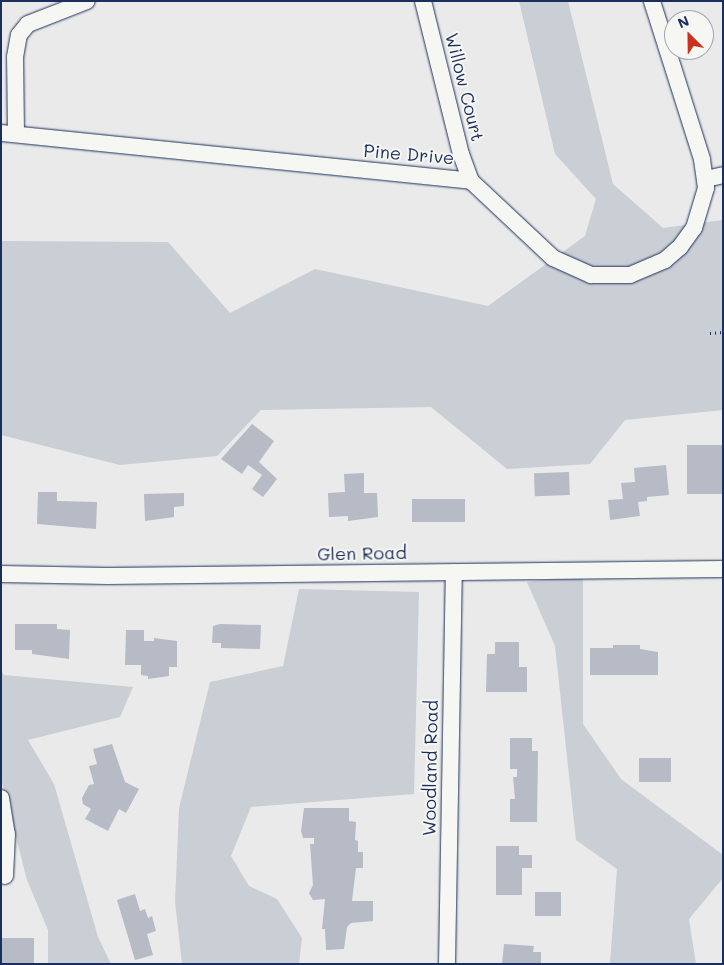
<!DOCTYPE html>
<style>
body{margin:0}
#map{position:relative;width:724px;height:965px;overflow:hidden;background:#e9eae9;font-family:Mali,sans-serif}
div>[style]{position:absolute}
.green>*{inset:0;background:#caced5}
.building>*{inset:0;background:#b6bbc6;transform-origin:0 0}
.path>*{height:3px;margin-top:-1.5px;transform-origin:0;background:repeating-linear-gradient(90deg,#1b2f5e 0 1px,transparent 0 5px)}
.roads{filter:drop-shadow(0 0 1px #1b2f5e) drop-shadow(0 0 1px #1b2f5e)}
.minor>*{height:16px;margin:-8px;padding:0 8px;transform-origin:8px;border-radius:8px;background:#f6f6f2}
span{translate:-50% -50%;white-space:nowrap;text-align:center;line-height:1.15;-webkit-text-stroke:4px #f6f6f2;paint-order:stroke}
.street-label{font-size:18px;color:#1b2f5e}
.frame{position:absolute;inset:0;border:2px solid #1b2f5e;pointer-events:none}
.north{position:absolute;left:664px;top:10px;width:50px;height:50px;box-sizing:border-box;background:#f6f6f2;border:1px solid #9ea6b7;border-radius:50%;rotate:337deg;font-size:14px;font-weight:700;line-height:20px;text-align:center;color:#1b2f5e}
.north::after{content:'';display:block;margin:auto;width:18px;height:22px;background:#c8321e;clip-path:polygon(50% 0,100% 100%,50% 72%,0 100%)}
</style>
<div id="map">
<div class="green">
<i style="clip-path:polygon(519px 1px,568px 1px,613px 184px,663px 228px,723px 220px,723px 410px,625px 420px,590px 464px,507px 469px,431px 407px,261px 410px,217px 456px,120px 465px,1px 435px,1px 241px,168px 242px,230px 313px,315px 269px,488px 306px,585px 236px,596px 199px,555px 154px)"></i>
<i style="clip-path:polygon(583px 575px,583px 724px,621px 779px,723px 855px,723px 878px,689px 919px,696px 964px,610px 964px,617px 869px,576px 840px,555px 646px,527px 582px)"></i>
<i style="clip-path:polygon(299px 589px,419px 592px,414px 794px,251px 807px,231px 856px,249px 886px,277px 899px,302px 938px,299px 964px,182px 964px,175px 902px,179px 808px,210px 682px,283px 666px)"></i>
<i style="clip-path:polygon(1px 670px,4px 675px,133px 687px,120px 717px,28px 740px,54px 784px,98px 937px,111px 964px,48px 964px,48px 930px,27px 880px,1px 779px)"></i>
</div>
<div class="building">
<i style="clip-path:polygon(252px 424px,274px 441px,259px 462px,277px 479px,263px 497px,252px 489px,262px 475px,248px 465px,242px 474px,221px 459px)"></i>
<i style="left:687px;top:445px;width:36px;height:49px"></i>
<i style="clip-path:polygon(666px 465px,669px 495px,647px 497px,647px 501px,638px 502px,640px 516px,610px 520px,608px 500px,623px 499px,621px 483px,635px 482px,634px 468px)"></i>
<i style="left:569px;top:472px;width:23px;height:35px;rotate:88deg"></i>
<i style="clip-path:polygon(364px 473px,364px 493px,377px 493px,378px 517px,348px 521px,348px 516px,329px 517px,328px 493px,345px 492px,344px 474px)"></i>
<i style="clip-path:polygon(38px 492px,57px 492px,57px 501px,97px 502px,96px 529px,37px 524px)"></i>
<i style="clip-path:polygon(184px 493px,184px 506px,174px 507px,174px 517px,145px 521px,144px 494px)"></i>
<i style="left:465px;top:499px;width:23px;height:53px;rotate:90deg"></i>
<i style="clip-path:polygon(15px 624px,57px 624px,57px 629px,70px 630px,69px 659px,32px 654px,32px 650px,15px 650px)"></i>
<i style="clip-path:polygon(220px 624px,261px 625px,260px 649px,221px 648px,221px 643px,212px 643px,213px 626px)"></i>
<i style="clip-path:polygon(126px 630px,144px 630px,144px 641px,154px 641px,154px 638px,177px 641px,177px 667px,169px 667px,169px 676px,148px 679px,148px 676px,141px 675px,141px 665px,125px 665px)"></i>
<i style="clip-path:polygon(495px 642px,519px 642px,519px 667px,527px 667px,527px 692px,486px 692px,487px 654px,495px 654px)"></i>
<i style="clip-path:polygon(613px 645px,640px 645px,640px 649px,658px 652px,658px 675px,590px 675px,590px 648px,613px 648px)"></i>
<i style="clip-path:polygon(510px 738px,532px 738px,532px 751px,538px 751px,537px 822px,510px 822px,510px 799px,515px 799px,513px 777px,517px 777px,517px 769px,510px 769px)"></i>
<i style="clip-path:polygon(112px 744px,125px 782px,139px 789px,126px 813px,119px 809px,108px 831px,85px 819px,91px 809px,83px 804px,82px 798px,89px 785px,94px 784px,89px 766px,97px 764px,93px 749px)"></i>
<i style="left:639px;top:758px;width:32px;height:24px"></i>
<i style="clip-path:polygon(304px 808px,349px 808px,349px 821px,356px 822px,355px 840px,358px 841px,358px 852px,363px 852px,363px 868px,356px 868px,352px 901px,373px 901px,373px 921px,351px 923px,347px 927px,344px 949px,326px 950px,325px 929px,322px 929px,325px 899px,313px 900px,309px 893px,313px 885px,310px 844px,314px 844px,314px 838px,303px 838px,301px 831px)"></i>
<i style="clip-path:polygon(496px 846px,519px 846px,519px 855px,532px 855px,532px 868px,522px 868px,522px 895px,496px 895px)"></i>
<i style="left:535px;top:892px;width:26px;height:24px"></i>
<i style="clip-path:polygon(135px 894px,140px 911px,145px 909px,148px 918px,152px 916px,156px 931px,147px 934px,153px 955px,135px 960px,117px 900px)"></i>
<i style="left:34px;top:938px;width:26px;height:33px;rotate:90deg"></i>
<i style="clip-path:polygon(504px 944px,534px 946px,533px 952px,541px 952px,541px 964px,502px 964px)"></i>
</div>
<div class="path">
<i style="left:710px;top:333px;width:13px;rotate:-4deg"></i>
</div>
<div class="roads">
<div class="minor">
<i style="left:423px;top:1px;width:158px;rotate:76.1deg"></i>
<i style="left:461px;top:154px;width:29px;rotate:70deg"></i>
<i style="left:1px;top:133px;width:472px;rotate:5.8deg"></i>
<i style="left:471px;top:181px;width:112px;rotate:43.2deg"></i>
<i style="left:553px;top:258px;width:42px;rotate:24.1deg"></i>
<i style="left:591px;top:275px;width:39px"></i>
<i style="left:630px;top:275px;width:38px;rotate:-23deg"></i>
<i style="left:665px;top:260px;width:20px;rotate:-41deg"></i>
<i style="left:680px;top:247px;width:24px;rotate:-54deg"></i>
<i style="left:694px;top:228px;width:42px;rotate:-73.3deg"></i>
<i style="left:706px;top:188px;width:29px;rotate:-98deg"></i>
<i style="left:702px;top:159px;width:166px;rotate:-107.6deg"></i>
<i style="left:16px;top:134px;width:77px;rotate:-90.7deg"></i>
<i style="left:15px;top:57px;width:22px;rotate:-80deg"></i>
<i style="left:19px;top:35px;width:14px;rotate:-51deg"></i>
<i style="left:28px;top:24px;width:63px;rotate:-21.3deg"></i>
<i style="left:706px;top:179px;width:17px;rotate:-13deg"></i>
<i style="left:1px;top:574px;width:107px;rotate:1.1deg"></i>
<i style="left:108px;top:576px;width:615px;rotate:-0.65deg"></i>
<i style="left:1px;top:798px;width:36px;rotate:81deg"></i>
<i style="left:7px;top:834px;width:42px;rotate:92.7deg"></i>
<i style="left:447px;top:964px;width:392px;rotate:-89deg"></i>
</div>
</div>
<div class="street-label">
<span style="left:465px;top:87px;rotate:76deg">Willow Court</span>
<span style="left:409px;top:154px;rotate:5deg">Pine Drive</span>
<span style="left:362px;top:553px;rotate:-1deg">Glen Road</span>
<span style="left:430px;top:768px;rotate:-89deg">Woodland Road</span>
</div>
<div class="frame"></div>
<div class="north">N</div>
</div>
